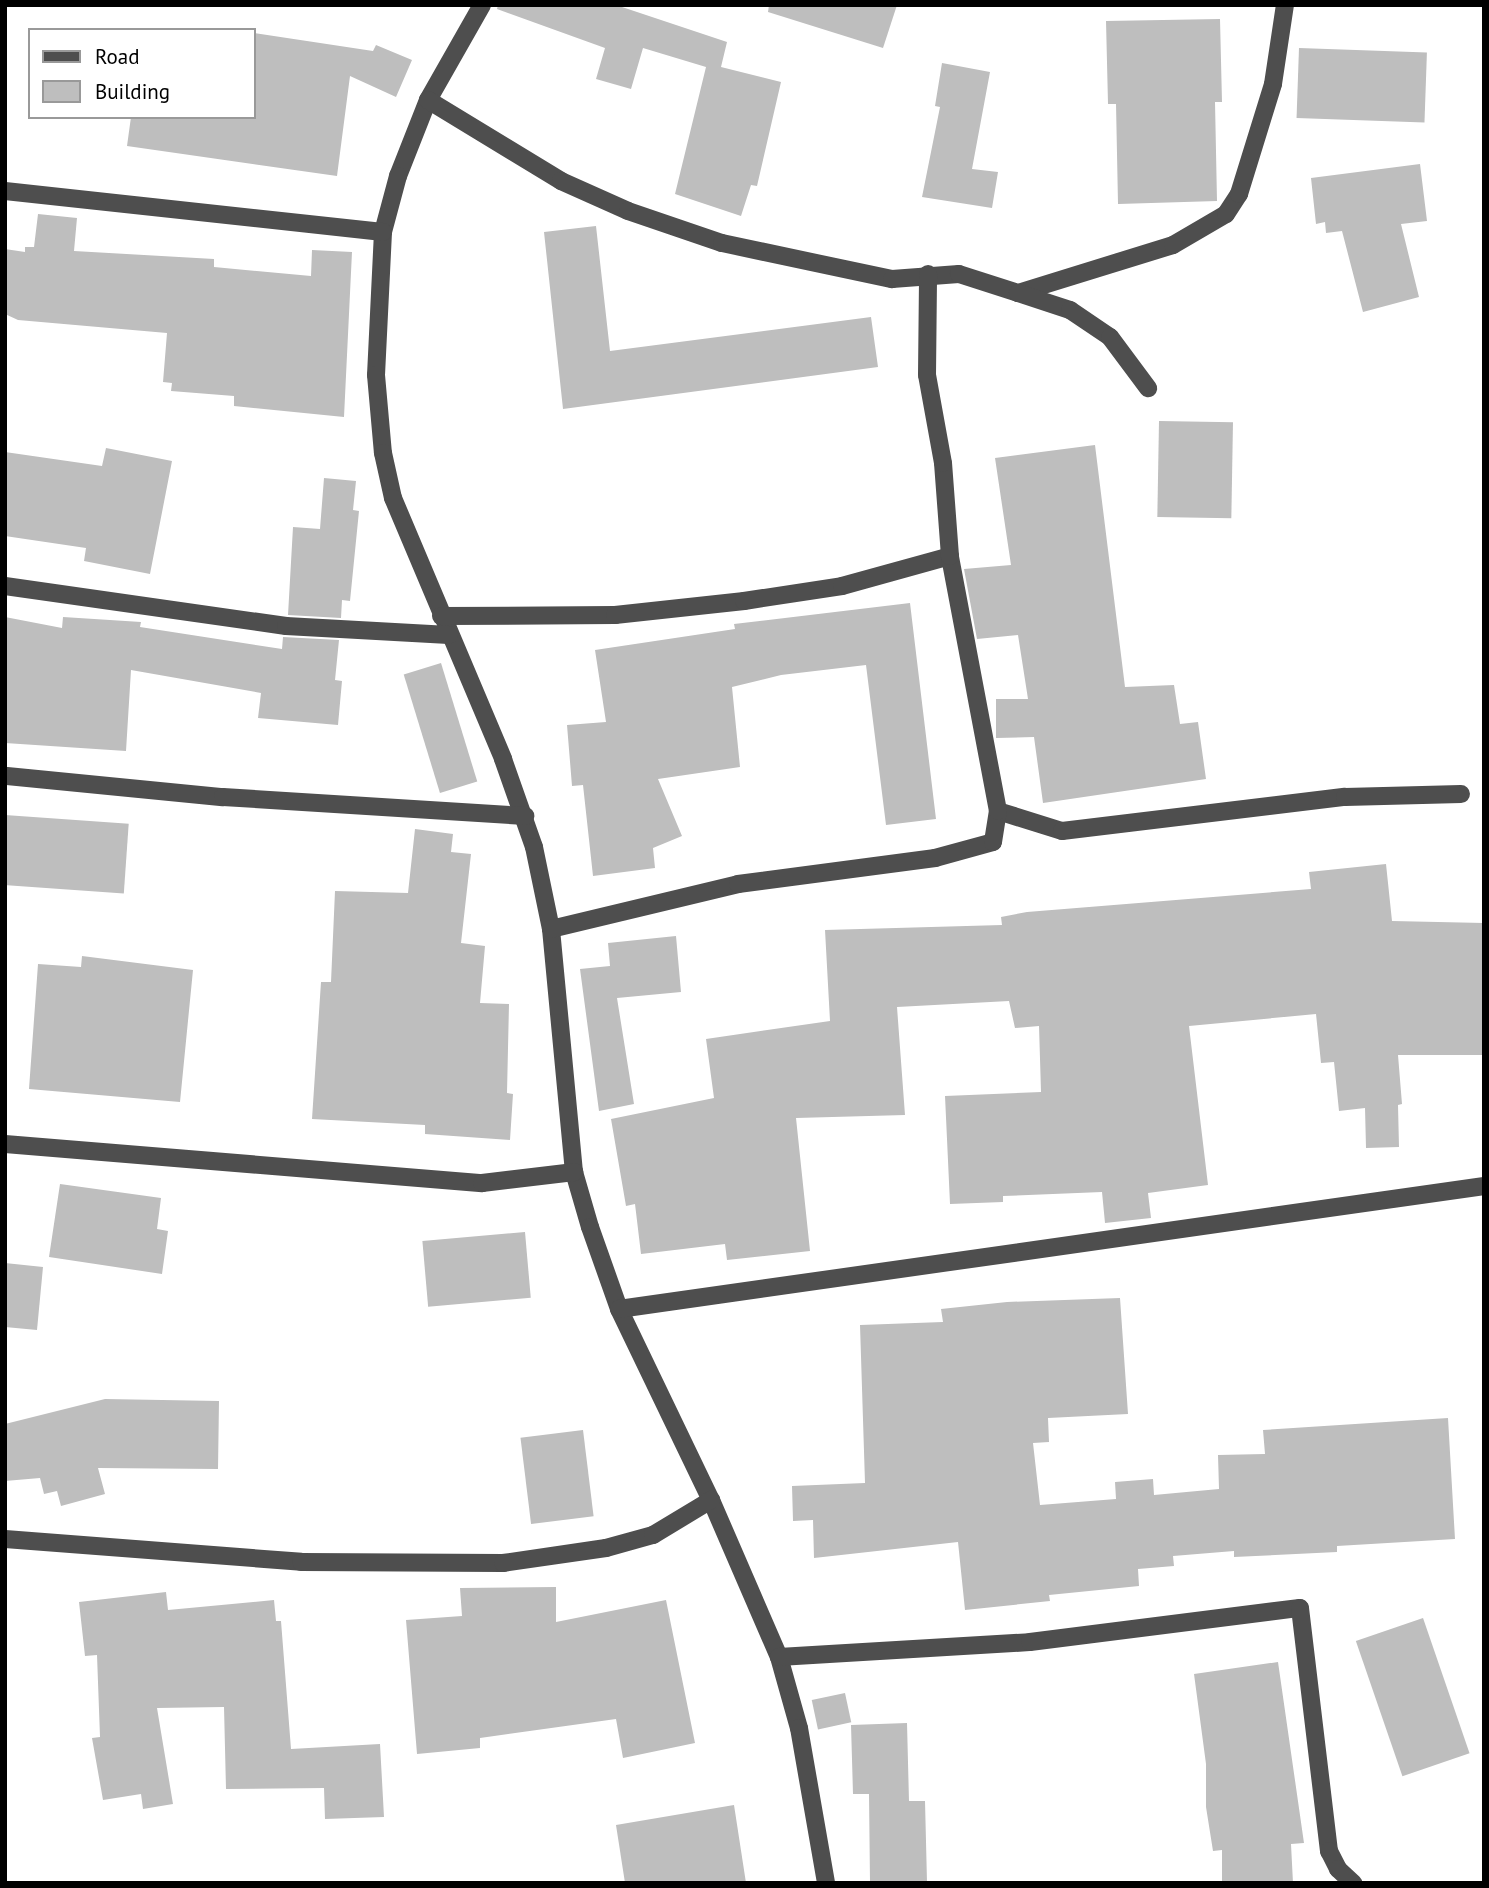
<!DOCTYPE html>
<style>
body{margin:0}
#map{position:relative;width:1489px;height:1888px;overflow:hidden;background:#fff;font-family:"PT Sans",sans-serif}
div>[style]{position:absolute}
.building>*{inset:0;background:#bebebe;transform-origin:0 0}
.minor>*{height:18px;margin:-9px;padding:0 9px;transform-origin:9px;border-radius:9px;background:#4e4e4e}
span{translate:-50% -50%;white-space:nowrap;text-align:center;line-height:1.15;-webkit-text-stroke:7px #fff;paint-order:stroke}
.frame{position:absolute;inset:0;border:7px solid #000;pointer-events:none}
.legend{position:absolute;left:28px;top:28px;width:228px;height:91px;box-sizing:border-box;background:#fff;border:2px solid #999;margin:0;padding:9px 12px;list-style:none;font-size:21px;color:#000}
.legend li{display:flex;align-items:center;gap:14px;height:35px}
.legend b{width:35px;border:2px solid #999}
</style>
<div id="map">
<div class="building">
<i style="clip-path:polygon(498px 5px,616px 5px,727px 42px,721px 67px,781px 82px,757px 186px,751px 185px,741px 216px,675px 194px,706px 67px,643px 48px,631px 89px,596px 79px,605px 48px,497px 9px)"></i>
<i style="clip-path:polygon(769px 5px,897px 5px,883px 48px,768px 12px)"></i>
<i style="clip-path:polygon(1220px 19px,1222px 102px,1215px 102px,1217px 201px,1118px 204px,1116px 104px,1108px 104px,1106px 21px)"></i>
<i style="clip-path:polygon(254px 33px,373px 51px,376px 45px,412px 60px,396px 97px,350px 76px,337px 176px,127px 146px,131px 117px,254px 117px)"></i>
<i style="left:1299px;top:48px;width:128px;height:70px;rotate:2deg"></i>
<i style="clip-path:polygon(942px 63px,990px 72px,972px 169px,998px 172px,992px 208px,922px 197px,940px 107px,935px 106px)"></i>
<i style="clip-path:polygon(1420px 164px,1427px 221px,1401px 224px,1419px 297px,1363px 312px,1342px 231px,1326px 233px,1325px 222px,1316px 224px,1311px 178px)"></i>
<i style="clip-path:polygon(38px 214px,77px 218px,74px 251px,214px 259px,214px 267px,311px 276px,312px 250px,352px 252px,344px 417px,234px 406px,234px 396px,171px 391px,172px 383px,163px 382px,167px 333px,18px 320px,5px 314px,5px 249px,25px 252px,25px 247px,34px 247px)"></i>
<i style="clip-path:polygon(596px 226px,610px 351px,871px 317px,878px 367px,563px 409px,544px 232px)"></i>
<i style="left:1159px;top:421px;width:74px;height:96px;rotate:1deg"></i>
<i style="clip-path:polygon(1095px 445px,1125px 687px,1174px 685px,1180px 724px,1198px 722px,1206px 779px,1043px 803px,1034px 737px,996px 738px,996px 699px,1028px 699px,1018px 635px,977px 639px,964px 569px,1011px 565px,995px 458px)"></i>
<i style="clip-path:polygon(106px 448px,172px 461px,150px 574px,84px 561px,86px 548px,5px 536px,5px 452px,102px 466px)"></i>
<i style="clip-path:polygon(324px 478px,356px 481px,353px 510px,359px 511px,350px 601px,342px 600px,341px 618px,288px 615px,293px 527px,320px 529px)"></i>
<i style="clip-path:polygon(910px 603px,936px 819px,886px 825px,866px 665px,781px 675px,732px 687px,740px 767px,658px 779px,682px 836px,653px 848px,655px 868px,593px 876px,583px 785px,572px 786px,567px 725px,606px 722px,595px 650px,735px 629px,734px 624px)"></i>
<i style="clip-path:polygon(5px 617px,62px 628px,63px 617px,141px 622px,140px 627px,282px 649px,283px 637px,339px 640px,335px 680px,342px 681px,338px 725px,258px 718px,261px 693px,131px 670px,126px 751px,5px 743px)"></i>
<i style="left:441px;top:663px;width:124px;height:39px;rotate:73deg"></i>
<i style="left:5px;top:815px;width:124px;height:70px;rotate:4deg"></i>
<i style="clip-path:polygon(415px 829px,453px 834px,451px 852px,471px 854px,461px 943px,485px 946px,480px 1003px,509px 1004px,507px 1093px,513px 1094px,510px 1140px,425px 1134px,425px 1125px,312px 1119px,321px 982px,331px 982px,335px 891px,408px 893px)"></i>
<i style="clip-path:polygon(1386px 864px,1392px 921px,1484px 923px,1484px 1055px,1398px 1055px,1402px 1104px,1398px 1105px,1399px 1147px,1366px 1148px,1365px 1108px,1339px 1111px,1334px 1062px,1321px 1063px,1316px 1014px,1189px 1026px,1208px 1185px,1148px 1193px,1151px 1218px,1105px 1223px,1102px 1192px,1003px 1196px,1003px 1202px,950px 1204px,945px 1096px,1041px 1092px,1039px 1026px,1015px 1028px,1009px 1001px,897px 1007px,905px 1115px,796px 1118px,810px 1251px,727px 1260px,725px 1244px,641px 1254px,635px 1204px,626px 1206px,611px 1119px,714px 1098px,706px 1039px,830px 1021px,825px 930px,1002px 925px,1001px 917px,1027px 912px,1311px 889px,1309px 872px)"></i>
<i style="clip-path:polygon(676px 936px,681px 992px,617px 998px,634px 1104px,599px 1111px,580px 969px,610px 966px,608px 943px)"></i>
<i style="clip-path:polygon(82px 956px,193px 970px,180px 1102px,29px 1089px,38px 964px,81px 967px)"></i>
<i style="clip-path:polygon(60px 1184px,161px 1198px,157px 1229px,168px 1231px,162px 1274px,49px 1257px)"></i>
<i style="left:525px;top:1232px;width:66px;height:103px;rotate:85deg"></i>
<i style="clip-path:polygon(5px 1263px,43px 1267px,37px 1330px,5px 1327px)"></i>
<i style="clip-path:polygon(1120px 1298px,1128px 1414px,1048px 1418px,1049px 1442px,1033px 1443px,1040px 1505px,1116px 1499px,1115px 1482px,1153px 1479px,1154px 1495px,1219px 1489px,1218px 1455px,1265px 1454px,1263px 1430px,1448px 1418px,1455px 1539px,1337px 1546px,1337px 1552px,1234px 1557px,1234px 1551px,1173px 1556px,1174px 1566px,1138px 1569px,1139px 1586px,1049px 1595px,1050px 1601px,965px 1610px,958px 1542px,814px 1558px,813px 1520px,793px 1521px,792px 1486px,865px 1483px,860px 1325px,943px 1322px,941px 1309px,1007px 1302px)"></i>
<i style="clip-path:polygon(105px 1399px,219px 1401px,218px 1469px,98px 1468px,105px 1494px,61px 1506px,57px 1491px,44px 1494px,40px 1478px,5px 1481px,5px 1424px)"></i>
<i style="left:583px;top:1430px;width:87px;height:63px;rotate:83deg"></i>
<i style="clip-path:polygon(556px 1587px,556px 1622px,666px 1600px,695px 1743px,623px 1758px,616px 1719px,480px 1738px,480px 1748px,417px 1754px,406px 1620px,462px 1616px,460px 1588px)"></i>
<i style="clip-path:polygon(166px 1592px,168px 1610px,274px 1600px,276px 1621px,281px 1621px,291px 1749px,380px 1744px,384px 1817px,325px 1819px,324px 1788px,226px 1789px,224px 1707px,157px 1708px,173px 1804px,143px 1809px,141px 1794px,103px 1800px,92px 1738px,100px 1737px,97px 1655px,85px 1656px,79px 1602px)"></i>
<i style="left:1423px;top:1618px;width:143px;height:71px;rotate:71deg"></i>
<i style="clip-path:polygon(1278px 1662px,1304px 1843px,1291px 1844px,1293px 1883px,1222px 1883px,1222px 1850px,1213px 1851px,1206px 1807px,1206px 1764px,1194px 1674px)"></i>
<i style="left:845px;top:1693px;width:30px;height:34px;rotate:78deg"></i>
<i style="clip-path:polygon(907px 1723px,909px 1801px,925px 1801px,927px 1882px,870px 1883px,869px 1794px,853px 1794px,851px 1725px)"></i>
<i style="clip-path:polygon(734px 1805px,746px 1883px,625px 1883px,616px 1825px)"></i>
</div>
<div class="minor">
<i style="left:482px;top:5px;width:109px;rotate:119.6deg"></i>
<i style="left:428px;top:100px;width:82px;rotate:111.5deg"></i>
<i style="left:398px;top:176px;width:58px;rotate:105deg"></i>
<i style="left:383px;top:232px;width:143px;rotate:92.8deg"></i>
<i style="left:376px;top:375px;width:78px;rotate:84.9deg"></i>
<i style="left:383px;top:453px;width:46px;rotate:77.5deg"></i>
<i style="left:393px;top:498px;width:283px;rotate:67.1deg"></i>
<i style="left:503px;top:759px;width:93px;rotate:70.6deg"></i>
<i style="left:534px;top:847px;width:84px;rotate:78.3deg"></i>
<i style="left:551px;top:929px;width:244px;rotate:84.6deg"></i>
<i style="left:574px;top:1172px;width:57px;rotate:73.8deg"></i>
<i style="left:590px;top:1227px;width:87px;rotate:70.5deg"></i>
<i style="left:619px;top:1309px;width:212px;rotate:64.3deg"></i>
<i style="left:711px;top:1500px;width:171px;rotate:66.6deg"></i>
<i style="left:779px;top:1657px;width:74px;rotate:74.3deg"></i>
<i style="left:799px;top:1728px;width:157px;rotate:80.1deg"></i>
<i style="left:428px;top:100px;width:156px;rotate:31.3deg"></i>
<i style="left:561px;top:181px;width:73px;rotate:24.1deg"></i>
<i style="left:628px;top:211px;width:99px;rotate:18.8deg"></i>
<i style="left:722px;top:243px;width:174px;rotate:12deg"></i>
<i style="left:892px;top:279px;width:67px;rotate:-4.3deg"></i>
<i style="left:959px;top:274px;width:62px;rotate:17.9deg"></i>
<i style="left:1018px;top:293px;width:162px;rotate:-17.2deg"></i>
<i style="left:1173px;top:245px;width:61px;rotate:-30.3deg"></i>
<i style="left:1226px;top:214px;width:24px;rotate:-57deg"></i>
<i style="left:1239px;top:194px;width:115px;rotate:-72.8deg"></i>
<i style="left:1273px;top:84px;width:80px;rotate:-81.4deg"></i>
<i style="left:5px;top:191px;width:380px;rotate:6.2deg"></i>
<i style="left:1018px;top:293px;width:55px;rotate:18.1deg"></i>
<i style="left:1070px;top:310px;width:48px;rotate:34deg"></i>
<i style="left:1110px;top:337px;width:64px;rotate:53.3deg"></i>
<i style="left:5px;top:586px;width:284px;rotate:8.1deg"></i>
<i style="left:286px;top:626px;width:163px;rotate:3.2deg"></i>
<i style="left:441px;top:616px;width:174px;rotate:-0.3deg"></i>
<i style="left:615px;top:615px;width:130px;rotate:-6.2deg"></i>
<i style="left:744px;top:601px;width:99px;rotate:-8.7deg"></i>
<i style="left:842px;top:586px;width:112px;rotate:-15.5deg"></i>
<i style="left:7px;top:776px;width:217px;rotate:5.6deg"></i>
<i style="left:223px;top:797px;width:303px;rotate:3.6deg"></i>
<i style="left:998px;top:811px;width:67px;rotate:17.4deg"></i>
<i style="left:1062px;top:831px;width:285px;rotate:-6.9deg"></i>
<i style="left:1345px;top:797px;width:116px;rotate:-1.5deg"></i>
<i style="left:551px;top:929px;width:192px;rotate:-13.5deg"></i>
<i style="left:738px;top:884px;width:199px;rotate:-7.5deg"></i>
<i style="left:935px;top:858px;width:60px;rotate:-15.4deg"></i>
<i style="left:993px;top:842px;width:31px;rotate:-81deg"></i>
<i style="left:998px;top:811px;width:259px;rotate:-100.7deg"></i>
<i style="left:950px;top:556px;width:93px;rotate:-94.3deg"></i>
<i style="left:943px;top:463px;width:89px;rotate:-100.3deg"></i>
<i style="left:927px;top:375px;width:101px;rotate:-89.4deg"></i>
<i style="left:5px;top:1144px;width:479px;rotate:4.7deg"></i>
<i style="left:482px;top:1183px;width:93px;rotate:-6.8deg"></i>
<i style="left:619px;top:1309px;width:874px;rotate:-8.09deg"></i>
<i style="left:5px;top:1539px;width:297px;rotate:4.4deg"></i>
<i style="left:301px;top:1562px;width:202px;rotate:0.3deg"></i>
<i style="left:503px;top:1563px;width:104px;rotate:-8.3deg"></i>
<i style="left:606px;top:1548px;width:49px;rotate:-15.5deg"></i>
<i style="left:653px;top:1535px;width:68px;rotate:-31.1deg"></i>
<i style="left:779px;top:1657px;width:251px;rotate:-3.4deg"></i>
<i style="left:1030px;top:1642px;width:272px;rotate:-7.2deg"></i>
<i style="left:1300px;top:1608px;width:245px;rotate:83.2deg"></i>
<i style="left:1329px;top:1851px;width:20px;rotate:63deg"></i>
<i style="left:1338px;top:1869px;width:21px;rotate:43deg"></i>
</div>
<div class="frame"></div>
<ul class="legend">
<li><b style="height:9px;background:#4e4e4e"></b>Road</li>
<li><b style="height:19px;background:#bebebe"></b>Building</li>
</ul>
</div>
